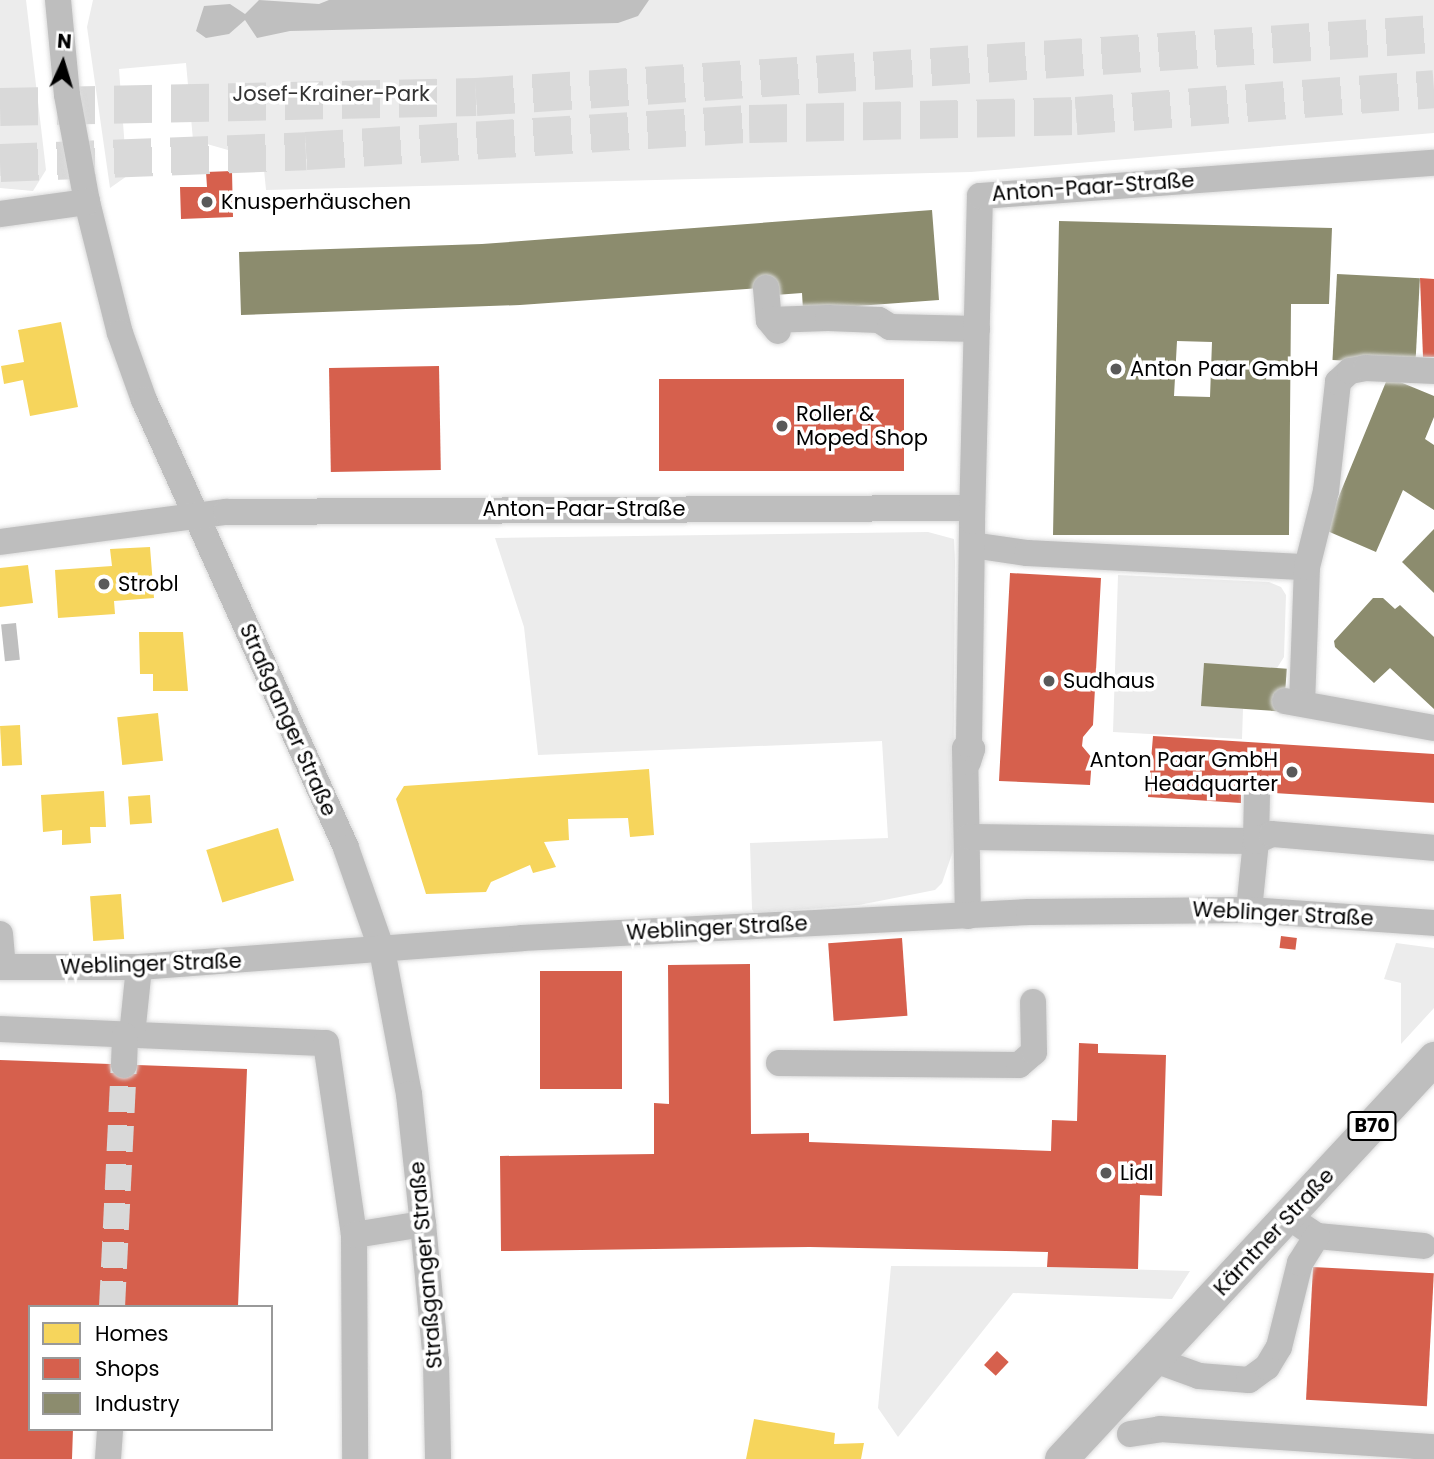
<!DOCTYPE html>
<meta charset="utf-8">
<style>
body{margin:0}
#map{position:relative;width:1434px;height:1459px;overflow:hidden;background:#fff;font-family:Poppins,sans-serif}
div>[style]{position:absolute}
.green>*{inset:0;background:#ececec}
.water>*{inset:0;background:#bfbfbf;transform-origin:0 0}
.homes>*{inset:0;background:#f6d55c;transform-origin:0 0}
.shops>*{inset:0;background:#d6604d;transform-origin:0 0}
.industry>*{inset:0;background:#8c8c6e;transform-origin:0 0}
.minor-tunnel>*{height:26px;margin-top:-13px;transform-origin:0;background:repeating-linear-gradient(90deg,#d9d9d9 0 26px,transparent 0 39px)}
.highway-tunnel>*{height:38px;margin-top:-19px;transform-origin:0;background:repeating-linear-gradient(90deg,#d9d9d9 0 38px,transparent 0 57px)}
.roads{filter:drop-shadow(0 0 2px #dbdbdb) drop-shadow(0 0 2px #dbdbdb)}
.minor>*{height:26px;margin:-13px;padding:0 13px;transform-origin:13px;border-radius:13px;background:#bebebe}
.major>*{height:33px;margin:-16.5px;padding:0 16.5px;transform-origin:16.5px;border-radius:16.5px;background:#bebebe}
.dots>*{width:19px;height:19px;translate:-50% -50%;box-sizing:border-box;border:4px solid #fff;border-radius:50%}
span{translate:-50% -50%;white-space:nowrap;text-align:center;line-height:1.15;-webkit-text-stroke:7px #fff;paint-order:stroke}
.shield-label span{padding:2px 5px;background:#fff;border:2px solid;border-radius:5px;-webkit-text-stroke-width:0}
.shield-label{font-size:19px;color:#000;font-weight:700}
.park-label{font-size:21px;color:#333}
.street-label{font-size:21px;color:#000}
.poi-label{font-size:21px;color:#000}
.left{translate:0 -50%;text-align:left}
.right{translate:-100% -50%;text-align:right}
.legend{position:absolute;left:28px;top:1305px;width:245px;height:126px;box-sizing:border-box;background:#fff;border:2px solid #999;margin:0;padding:9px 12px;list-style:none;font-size:21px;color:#000}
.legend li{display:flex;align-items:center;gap:14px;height:35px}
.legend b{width:35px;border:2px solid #999}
.north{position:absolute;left:28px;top:28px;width:70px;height:70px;-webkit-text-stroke:5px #fff;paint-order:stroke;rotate:4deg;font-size:19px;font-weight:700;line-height:28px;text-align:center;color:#000}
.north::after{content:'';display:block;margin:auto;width:24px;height:32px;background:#000;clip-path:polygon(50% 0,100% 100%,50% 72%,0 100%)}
</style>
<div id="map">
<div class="green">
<i style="clip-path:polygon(0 0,26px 0,46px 170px,33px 191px,0 188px)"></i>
<i style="clip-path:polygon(93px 0,1434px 0,1434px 133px,971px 172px,266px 190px,263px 160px,193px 140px,186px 63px,119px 69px,127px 176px,110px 188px,87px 27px)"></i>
<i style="clip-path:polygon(928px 532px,954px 539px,955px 561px,953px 851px,942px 883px,935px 890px,859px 905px,754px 913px,752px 909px,750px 843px,888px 838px,882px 741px,538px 755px,524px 627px,495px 538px)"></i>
<i style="clip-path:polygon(1118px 575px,1269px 582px,1281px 587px,1286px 595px,1284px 657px,1277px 668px,1204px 664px,1202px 706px,1243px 709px,1242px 739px,1113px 732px)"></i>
<i style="clip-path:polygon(1396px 943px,1434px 948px,1434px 1008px,1401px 1044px,1401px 983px,1384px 979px)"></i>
<i style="clip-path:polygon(891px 1266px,1047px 1267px,1190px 1271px,1172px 1299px,1013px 1293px,898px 1437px,878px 1408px)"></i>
</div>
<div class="water">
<i style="clip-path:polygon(259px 0,319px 4px,329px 0,649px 0,638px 16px,618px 23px,290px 31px,257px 38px,245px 20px,229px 34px,206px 38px,196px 31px,204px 6px,230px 4px,245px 14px)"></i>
<i style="left:16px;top:623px;width:37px;height:15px;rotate:84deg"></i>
</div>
<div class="homes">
<i style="clip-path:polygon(61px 322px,78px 407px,30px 416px,23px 380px,4px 384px,1px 366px,24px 362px,18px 330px)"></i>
<i style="clip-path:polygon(150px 547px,154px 598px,114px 601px,115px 614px,58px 618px,55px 570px,112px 566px,110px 549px)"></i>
<i style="clip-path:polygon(28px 565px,33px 603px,0 607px,0 568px)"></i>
<i style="clip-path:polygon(139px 632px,183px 632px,188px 691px,153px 691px,153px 674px,140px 674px)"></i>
<i style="left:158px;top:713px;width:48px;height:41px;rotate:84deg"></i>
<i style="left:20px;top:725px;width:40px;height:20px;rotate:87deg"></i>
<i style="clip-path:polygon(649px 769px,654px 835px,630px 837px,628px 818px,568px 819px,569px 840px,544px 842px,556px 867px,533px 873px,530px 865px,491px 882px,486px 892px,426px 894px,396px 799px,404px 786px)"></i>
<i style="clip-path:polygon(104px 791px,106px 827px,90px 827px,91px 843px,62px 845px,62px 830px,43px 832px,41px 795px)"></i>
<i style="left:150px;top:795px;width:28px;height:22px;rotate:86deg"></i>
<i style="left:278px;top:828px;width:55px;height:75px;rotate:73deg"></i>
<i style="left:121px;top:894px;width:45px;height:31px;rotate:86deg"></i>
<i style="clip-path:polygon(754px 1419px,835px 1433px,834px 1444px,864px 1443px,861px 1459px,746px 1459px)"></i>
</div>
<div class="shops">
<i style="clip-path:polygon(232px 171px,233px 217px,181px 219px,180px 187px,207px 187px,206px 172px)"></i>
<i style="clip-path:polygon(1420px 278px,1434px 279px,1434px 357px,1423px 357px)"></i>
<i style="left:439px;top:366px;width:104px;height:110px;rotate:89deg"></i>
<i style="left:659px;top:379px;width:245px;height:92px"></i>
<i style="clip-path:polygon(1010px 573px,1101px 578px,1093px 725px,1083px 737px,1082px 746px,1092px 758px,1090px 785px,999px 781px)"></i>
<i style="clip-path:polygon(1153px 736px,1434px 754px,1434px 803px,1241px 791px,1241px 803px,1148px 797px)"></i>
<i style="left:1281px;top:936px;width:16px;height:12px;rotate:7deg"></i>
<i style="left:902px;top:938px;width:78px;height:74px;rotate:86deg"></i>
<i style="clip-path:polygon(750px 964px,751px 1134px,809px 1133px,809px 1142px,1051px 1151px,1052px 1120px,1077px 1121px,1079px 1043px,1098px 1044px,1098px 1053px,1166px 1055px,1162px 1196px,1140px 1195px,1138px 1269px,1047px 1267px,1048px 1252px,810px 1247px,501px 1251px,500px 1156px,654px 1154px,654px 1103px,669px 1104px,668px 965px)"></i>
<i style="left:622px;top:971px;width:118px;height:82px;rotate:90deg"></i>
<i style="clip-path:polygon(0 1060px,247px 1069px,238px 1307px,30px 1307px,30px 1429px,73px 1429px,72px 1459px,0 1459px)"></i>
<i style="left:1313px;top:1267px;width:121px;height:133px;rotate:3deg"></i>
<i style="left:997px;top:1351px;width:16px;height:19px;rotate:43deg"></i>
</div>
<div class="industry">
<i style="clip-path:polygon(932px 210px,939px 300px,803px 310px,802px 293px,775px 295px,775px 287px,520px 305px,241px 315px,239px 252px,482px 244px)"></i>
<i style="clip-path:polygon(evenodd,1059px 221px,1332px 228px,1329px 304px,1291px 304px,1289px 535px,1053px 535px,1059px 221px,1177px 341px,1212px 342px,1210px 397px,1174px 396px,1177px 341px)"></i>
<i style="left:1337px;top:274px;width:83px;height:86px;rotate:3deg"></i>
<i style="clip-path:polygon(1388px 377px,1434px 396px,1434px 417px,1425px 439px,1434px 445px,1434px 510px,1403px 490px,1376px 552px,1325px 530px)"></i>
<i style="clip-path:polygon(1434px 529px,1434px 593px,1402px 562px)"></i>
<i style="clip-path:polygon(1373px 598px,1383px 598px,1395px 609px,1400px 605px,1434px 637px,1434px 709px,1390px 668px,1374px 683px,1335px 647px,1334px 641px)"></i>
<i style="left:1204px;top:663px;width:83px;height:43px;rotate:4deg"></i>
</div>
<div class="minor-tunnel">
<i style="left:112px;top:1307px;width:242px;rotate:-87.2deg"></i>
</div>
<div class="highway-tunnel">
<i style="left:0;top:107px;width:476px;rotate:-1.2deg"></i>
<i style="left:476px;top:97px;width:960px;rotate:-3.76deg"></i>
<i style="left:0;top:163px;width:306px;rotate:-2.2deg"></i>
<i style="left:306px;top:151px;width:444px;rotate:-3.5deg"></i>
<i style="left:749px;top:124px;width:327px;rotate:-1.4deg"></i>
<i style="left:1076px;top:116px;width:359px;rotate:-4.3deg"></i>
</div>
<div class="roads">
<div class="minor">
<i style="left:58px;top:0;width:95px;rotate:84.6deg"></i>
<i style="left:67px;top:95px;width:109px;rotate:79.4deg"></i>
<i style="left:87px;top:202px;width:135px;rotate:75.9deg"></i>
<i style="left:120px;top:333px;width:71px;rotate:70.3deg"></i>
<i style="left:144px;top:400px;width:491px;rotate:65.7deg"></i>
<i style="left:346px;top:848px;width:108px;rotate:70.6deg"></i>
<i style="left:382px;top:950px;width:147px;rotate:79.4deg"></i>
<i style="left:409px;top:1094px;width:131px;rotate:83.9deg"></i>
<i style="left:423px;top:1224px;width:138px;rotate:84.6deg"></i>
<i style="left:436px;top:1361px;width:98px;rotate:88.8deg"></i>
<i style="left:0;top:214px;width:88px;rotate:-7.9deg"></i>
<i style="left:766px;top:288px;width:32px;rotate:85deg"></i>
<i style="left:769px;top:320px;width:14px;rotate:51deg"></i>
<i style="left:769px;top:320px;width:59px;rotate:-1.9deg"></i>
<i style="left:828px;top:318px;width:51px;rotate:2.2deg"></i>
<i style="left:879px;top:320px;width:13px;rotate:32deg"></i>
<i style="left:890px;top:327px;width:87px;rotate:1.3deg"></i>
<i style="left:0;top:542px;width:228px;rotate:-7.6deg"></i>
<i style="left:226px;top:512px;width:746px;rotate:-0.31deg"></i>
<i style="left:972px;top:545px;width:56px;rotate:8.3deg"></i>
<i style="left:1027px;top:553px;width:280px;rotate:2.9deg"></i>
<i style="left:1307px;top:567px;width:135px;rotate:92.1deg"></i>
<i style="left:1307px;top:567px;width:78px;rotate:-76deg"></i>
<i style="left:1326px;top:491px;width:110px;rotate:-83.7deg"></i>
<i style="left:1338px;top:382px;width:16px;rotate:-43deg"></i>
<i style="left:1350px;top:371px;width:16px;rotate:-11deg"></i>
<i style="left:1366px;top:368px;width:68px;rotate:2.5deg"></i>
<i style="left:1285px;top:701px;width:151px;rotate:10.3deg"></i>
<i style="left:965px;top:748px;width:168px;rotate:89deg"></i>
<i style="left:968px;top:762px;width:14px;rotate:-73deg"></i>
<i style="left:972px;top:749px;width:6px;rotate:-121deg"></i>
<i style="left:969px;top:744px;width:223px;rotate:-89.2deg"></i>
<i style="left:972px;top:521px;width:325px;rotate:-88.6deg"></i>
<i style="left:980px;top:196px;width:455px;rotate:-4.2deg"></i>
<i style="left:968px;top:837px;width:288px;rotate:0.8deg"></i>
<i style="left:1256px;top:841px;width:49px;rotate:-88.8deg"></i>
<i style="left:1249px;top:910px;width:69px;rotate:-84.2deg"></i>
<i style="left:1256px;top:841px;width:17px;rotate:-24deg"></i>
<i style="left:1272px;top:834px;width:163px;rotate:4.9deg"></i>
<i style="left:0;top:934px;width:33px;rotate:85deg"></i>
<i style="left:0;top:967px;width:139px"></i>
<i style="left:139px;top:967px;width:384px;rotate:-4.3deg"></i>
<i style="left:522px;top:938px;width:508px;rotate:-2.94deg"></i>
<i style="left:1029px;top:912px;width:220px;rotate:-0.5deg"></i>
<i style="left:1249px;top:910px;width:185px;rotate:4deg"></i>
<i style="left:0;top:1029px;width:326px;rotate:2.5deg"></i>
<i style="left:326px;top:1043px;width:194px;rotate:81.7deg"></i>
<i style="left:354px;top:1235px;width:224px;rotate:89.7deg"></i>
<i style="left:132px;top:1035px;width:68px;rotate:-84.1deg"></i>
<i style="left:779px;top:1063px;width:240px;rotate:0.5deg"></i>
<i style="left:1019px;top:1065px;width:20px;rotate:-41deg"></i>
<i style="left:1034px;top:1052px;width:50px;rotate:-91.1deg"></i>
<i style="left:124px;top:1065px;width:29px;rotate:-88deg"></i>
<i style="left:1302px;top:1226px;width:18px;rotate:34deg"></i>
<i style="left:1317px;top:1236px;width:107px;rotate:5.3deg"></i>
<i style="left:354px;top:1235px;width:70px;rotate:-9.1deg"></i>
<i style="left:1155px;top:1360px;width:47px;rotate:20deg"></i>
<i style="left:1199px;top:1376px;width:50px;rotate:4.6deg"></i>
<i style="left:1249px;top:1380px;width:22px;rotate:-36deg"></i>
<i style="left:1267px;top:1367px;width:23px;rotate:-59deg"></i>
<i style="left:1279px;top:1347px;width:87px;rotate:-76deg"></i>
<i style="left:1300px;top:1263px;width:32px;rotate:-58deg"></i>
<i style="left:1130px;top:1434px;width:30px;rotate:-9deg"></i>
<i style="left:1160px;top:1429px;width:275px;rotate:3.8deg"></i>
<i style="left:108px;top:1459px;width:30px;rotate:-86deg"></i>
</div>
<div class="major">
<i style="left:1061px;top:1459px;width:548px;rotate:-47.07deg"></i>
</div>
</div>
<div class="dots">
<i style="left:207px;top:202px;background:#595959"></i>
<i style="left:1116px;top:369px;background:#595959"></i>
<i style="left:782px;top:426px;background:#595959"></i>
<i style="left:104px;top:584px;background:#595959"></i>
<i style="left:1049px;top:681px;background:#595959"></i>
<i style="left:1292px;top:772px;background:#595959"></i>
<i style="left:1106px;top:1173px;background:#595959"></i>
</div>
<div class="shield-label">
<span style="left:1372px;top:1126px">B70</span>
</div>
<div class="park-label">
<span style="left:331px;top:94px">Josef-Krainer-Park</span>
</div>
<div class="street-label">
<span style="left:1093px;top:187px;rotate:-4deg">Anton-Paar-Straße</span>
<span style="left:584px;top:509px">Anton-Paar-Straße</span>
<span style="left:288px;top:720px;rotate:66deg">Straßganger Straße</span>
<span style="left:1283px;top:914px;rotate:3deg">Weblinger Straße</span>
<span style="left:717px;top:928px;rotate:-3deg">Weblinger Straße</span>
<span style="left:151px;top:964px;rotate:-2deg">Weblinger Straße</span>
<span style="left:1274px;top:1232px;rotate:-47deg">Kärntner Straße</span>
<span style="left:426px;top:1265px;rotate:-95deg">Straßganger Straße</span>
</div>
<div class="poi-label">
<span class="left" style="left:221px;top:202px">Knusperhäuschen</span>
<span class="left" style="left:1130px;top:369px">Anton Paar GmbH</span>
<span class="left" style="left:796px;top:426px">Roller &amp;<br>Moped Shop</span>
<span class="left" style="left:118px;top:584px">Strobl</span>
<span class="left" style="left:1063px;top:681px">Sudhaus</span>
<span class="right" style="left:1278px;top:772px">Anton Paar GmbH<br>Headquarter</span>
<span class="left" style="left:1120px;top:1173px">Lidl</span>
</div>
<ul class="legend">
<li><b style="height:19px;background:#f6d55c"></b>Homes</li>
<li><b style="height:19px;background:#d6604d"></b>Shops</li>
<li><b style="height:19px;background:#8c8c6e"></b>Industry</li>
</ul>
<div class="north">N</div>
</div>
